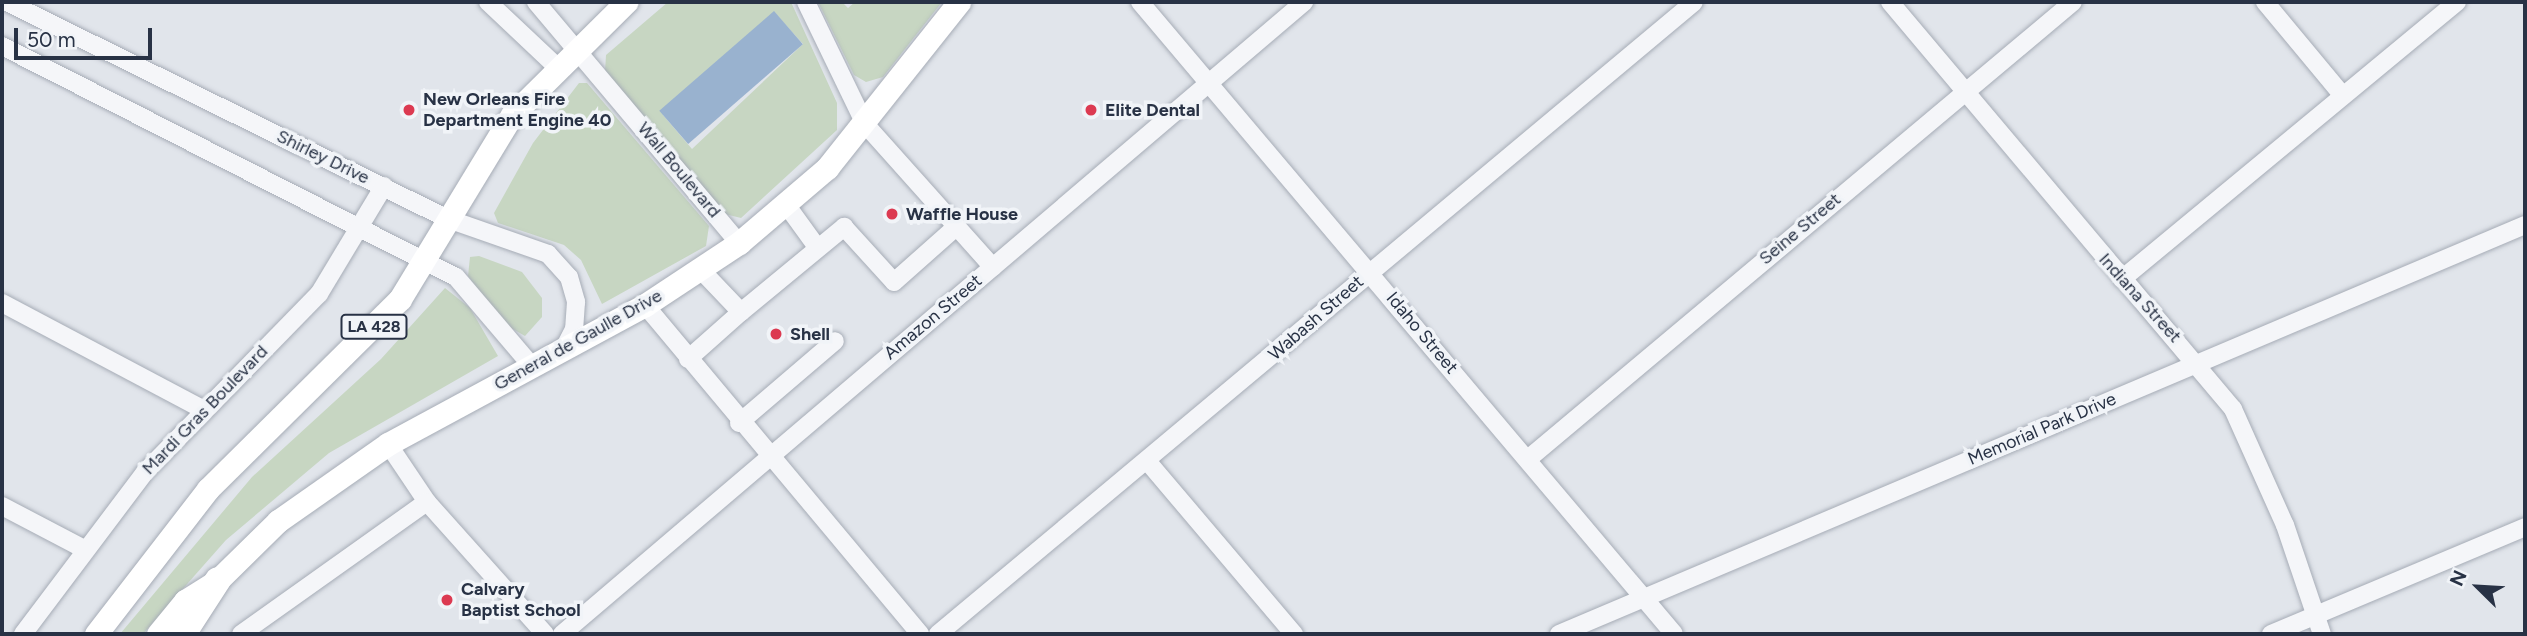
<!DOCTYPE html>
<style>
body{margin:0}
#map{position:relative;width:2527px;height:636px;overflow:hidden;background:#e1e5eb;font-family:Figtree,sans-serif}
div>[style]{position:absolute}
.green>*{inset:0;background:#c7d6c2}
.water>*{inset:0;background:#99b2cf;transform-origin:0 0}
.roads{filter:drop-shadow(0 0 2px #a6acb6) drop-shadow(0 0 2px #a6acb6)}
.minor>*{height:18px;margin:-9px;padding:0 9px;transform-origin:9px;border-radius:9px;background:#f5f6f9}
.major>*{height:23px;margin:-11.5px;padding:0 11.5px;transform-origin:11.5px;border-radius:11.5px;background:#fff}
.highway>*{height:26px;margin:-13px;padding:0 13px;transform-origin:13px;border-radius:13px;background:#fff}
.dots>*{width:19px;height:19px;translate:-50% -50%;box-sizing:border-box;border:4px solid #f1f4f8;border-radius:50%}
span{translate:-50% -50%;white-space:nowrap;text-align:center;line-height:1.15;-webkit-text-stroke:7px #f1f4f8;paint-order:stroke}
.shield-label span{padding:2px 5px;background:#f1f4f8;border:2px solid;border-radius:5px;-webkit-text-stroke-width:0}
.shield-label{font-size:16px;color:#283245;font-weight:700}
.poi-label{font-size:18px;color:#283245;font-weight:700}
.left{translate:0 -50%;text-align:left}
.street-label{font-size:18px;color:#283245}
.frame{position:absolute;inset:0;border:4px solid #283245;pointer-events:none}
.north{position:absolute;left:2443px;top:552px;width:70px;height:70px;-webkit-text-stroke:5px #f1f4f8;paint-order:stroke;rotate:294deg;font-size:19px;font-weight:700;line-height:28px;text-align:center;color:#283245}
.north::after{content:'';display:block;margin:auto;width:24px;height:32px;background:#283245;clip-path:polygon(50% 0,100% 100%,50% 72%,0 100%)}
.scale{position:absolute;left:14px;top:28px;width:138px;height:32px;box-sizing:border-box;border:4px solid #283245;border-top:0;padding-left:9px;font-size:21px;line-height:24px;white-space:nowrap;color:#283245;-webkit-text-stroke:5px #f1f4f8;paint-order:stroke}
</style>
<div id="map">
<div class="green">
<i style="clip-path:polygon(evenodd,668px 2px,791px 2px,837px 103px,837px 130px,741px 218px,721px 213px,605px 72px,606px 55px,668px 2px,774px 12px,803px 44px,692px 149px,663px 115px,774px 12px)"></i>
<i style="clip-path:polygon(818px 2px,842px 2px,848px 8px,855px 2px,942px 2px,883px 77px,866px 82px,854px 75px)"></i>
<i style="clip-path:polygon(579px 83px,587px 83px,709px 226px,706px 246px,602px 304px,581px 260px,564px 245px,498px 223px,494px 213px,533px 143px)"></i>
<i style="clip-path:polygon(479px 256px,522px 272px,542px 298px,542px 317px,525px 336px,504px 324px,468px 276px,470px 257px)"></i>
<i style="clip-path:polygon(445px 288px,470px 308px,498px 356px,329px 453px,226px 540px,143px 634px,120px 634px,252px 477px,381px 359px)"></i>
</div>
<div class="water">
<i style="left:774px;top:11px;width:44px;height:152px;rotate:49deg"></i>
</div>
<div class="roads">
<div class="minor">
<i style="left:7px;top:2px;width:495px;rotate:26.2deg"></i>
<i style="left:451px;top:220px;width:103px;rotate:19.3deg"></i>
<i style="left:548px;top:254px;width:31px;rotate:48deg"></i>
<i style="left:569px;top:277px;width:26px;rotate:74deg"></i>
<i style="left:576px;top:302px;width:27px;rotate:94deg"></i>
<i style="left:574px;top:329px;width:22px;rotate:117deg"></i>
<i style="left:488px;top:2px;width:95px;rotate:43.3deg"></i>
<i style="left:536px;top:2px;width:315px;rotate:49.9deg"></i>
<i style="left:806px;top:2px;width:136px;rotate:64.2deg"></i>
<i style="left:865px;top:124px;width:192px;rotate:48.2deg"></i>
<i style="left:1140px;top:2px;width:827px;rotate:49.8deg"></i>
<i style="left:1890px;top:2px;width:532px;rotate:49.88deg"></i>
<i style="left:2233px;top:409px;width:127px;rotate:65.9deg"></i>
<i style="left:2285px;top:525px;width:115px;rotate:71.3deg"></i>
<i style="left:2265px;top:2px;width:122px;rotate:50.3deg"></i>
<i style="left:2px;top:46px;width:509px;rotate:26.97deg"></i>
<i style="left:456px;top:277px;width:116px;rotate:49.6deg"></i>
<i style="left:785px;top:203px;width:54px;rotate:54deg"></i>
<i style="left:701px;top:270px;width:58px;rotate:46.4deg"></i>
<i style="left:741px;top:312px;width:134px;rotate:-39.5deg"></i>
<i style="left:844px;top:227px;width:74px;rotate:47.7deg"></i>
<i style="left:894px;top:282px;width:84px;rotate:-41.6deg"></i>
<i style="left:2122px;top:279px;width:435px;rotate:-39.6deg"></i>
<i style="left:2px;top:303px;width:226px;rotate:27.9deg"></i>
<i style="left:645px;top:305px;width:429px;rotate:50.1deg"></i>
<i style="left:688px;top:359px;width:71px;rotate:-41.6deg"></i>
<i style="left:739px;top:423px;width:126px;rotate:-40.5deg"></i>
<i style="left:388px;top:444px;width:70px;rotate:56.1deg"></i>
<i style="left:427px;top:502px;width:177px;rotate:48.2deg"></i>
<i style="left:1528px;top:459px;width:711px;rotate:-39.98deg"></i>
<i style="left:1148px;top:462px;width:226px;rotate:49.7deg"></i>
<i style="left:2px;top:506px;width:90px;rotate:27.7deg"></i>
<i style="left:23px;top:634px;width:203px;rotate:-53deg"></i>
<i style="left:145px;top:472px;width:249px;rotate:-45.7deg"></i>
<i style="left:319px;top:294px;width:126px;rotate:-59deg"></i>
<i style="left:241px;top:634px;width:228px;rotate:-35.4deg"></i>
<i style="left:562px;top:634px;width:975px;rotate:-40.42deg"></i>
<i style="left:938px;top:634px;width:985px;rotate:-39.89deg"></i>
<i style="left:1559px;top:634px;width:1049px;rotate:-22.95deg"></i>
<i style="left:2271px;top:634px;width:276px;rotate:-22.8deg"></i>
</div>
<div class="major">
<i style="left:96px;top:634px;width:183px;rotate:-52.3deg"></i>
<i style="left:208px;top:489px;width:270px;rotate:-44.7deg"></i>
<i style="left:400px;top:299px;width:215px;rotate:-58.7deg"></i>
<i style="left:512px;top:115px;width:161px;rotate:-44.7deg"></i>
<i style="left:158px;top:634px;width:43px;rotate:-50.7deg"></i>
<i style="left:185px;top:601px;width:39px;rotate:-32deg"></i>
<i style="left:218px;top:580px;width:84px;rotate:-44.5deg"></i>
<i style="left:278px;top:521px;width:134px;rotate:-35deg"></i>
<i style="left:388px;top:444px;width:292px;rotate:-28.4deg"></i>
<i style="left:645px;top:305px;width:113px;rotate:-33.4deg"></i>
<i style="left:739px;top:243px;width:116px;rotate:-40.4deg"></i>
<i style="left:827px;top:168px;width:212px;rotate:-51.5deg"></i>
</div>
<div class="highway">
<i style="left:183px;top:634px;width:64px;rotate:-57.1deg"></i>
</div>
</div>
<div class="dots">
<i style="left:409px;top:110px;background:#dc3a51"></i>
<i style="left:1091px;top:110px;background:#dc3a51"></i>
<i style="left:892px;top:214px;background:#dc3a51"></i>
<i style="left:776px;top:334px;background:#dc3a51"></i>
<i style="left:447px;top:600px;background:#dc3a51"></i>
</div>
<div class="shield-label">
<span style="left:374px;top:327px">LA 428</span>
</div>
<div class="poi-label">
<span class="left" style="left:423px;top:110px">New Orleans Fire<br>Department Engine 40</span>
<span class="left" style="left:1105px;top:110px">Elite Dental</span>
<span class="left" style="left:906px;top:214px">Waffle House</span>
<span class="left" style="left:790px;top:334px">Shell</span>
<span class="left" style="left:461px;top:600px">Calvary<br>Baptist School</span>
</div>
<div class="street-label">
<span style="left:323px;top:157px;rotate:26deg">Shirley Drive</span>
<span style="left:679px;top:170px;rotate:50deg">Wall Boulevard</span>
<span style="left:1800px;top:229px;rotate:-40deg">Seine Street</span>
<span style="left:2140px;top:298px;rotate:48deg">Indiana Street</span>
<span style="left:933px;top:317px;rotate:-40deg">Amazon Street</span>
<span style="left:1316px;top:318px;rotate:-41deg">Wabash Street</span>
<span style="left:1422px;top:333px;rotate:50deg">Idaho Street</span>
<span style="left:578px;top:340px;rotate:-29deg">General de Gaulle Drive</span>
<span style="left:205px;top:410px;rotate:-46deg">Mardi Gras Boulevard</span>
<span style="left:2042px;top:429px;rotate:-23deg">Memorial Park Drive</span>
</div>
<div class="frame"></div>
<div class="north">N</div>
<div class="scale">50 m</div>
</div>
